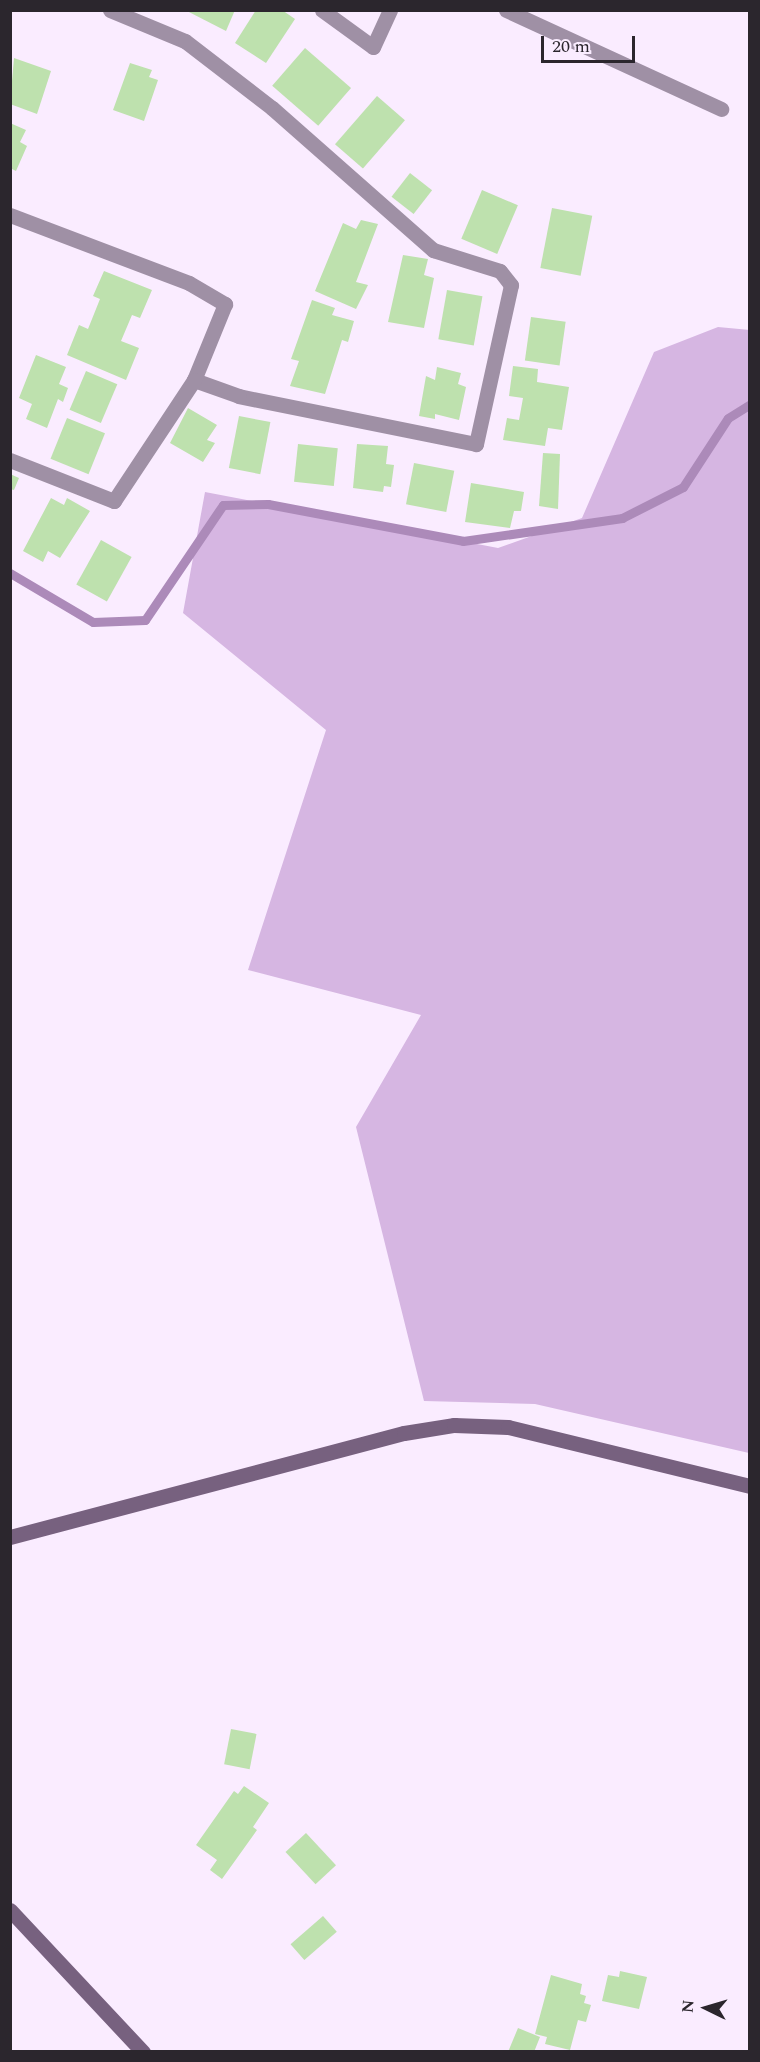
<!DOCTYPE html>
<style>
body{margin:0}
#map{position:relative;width:760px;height:2062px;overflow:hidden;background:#faecff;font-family:Spectral,serif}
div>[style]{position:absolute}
.green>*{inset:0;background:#d6b6e2}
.stream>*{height:9px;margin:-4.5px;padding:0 4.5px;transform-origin:4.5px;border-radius:4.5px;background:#ac8ab9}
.building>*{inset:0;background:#bee1ae;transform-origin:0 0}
.lane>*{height:15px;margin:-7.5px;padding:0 7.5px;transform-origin:7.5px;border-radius:7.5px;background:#9f90a5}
.street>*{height:15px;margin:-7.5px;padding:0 7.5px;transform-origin:7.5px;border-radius:7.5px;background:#9f90a5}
.secondary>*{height:15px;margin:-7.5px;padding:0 7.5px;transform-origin:7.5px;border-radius:7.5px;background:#77617f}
span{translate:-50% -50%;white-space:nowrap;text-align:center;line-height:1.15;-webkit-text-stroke:5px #faecff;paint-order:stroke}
.frame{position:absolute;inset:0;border:12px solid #2b262d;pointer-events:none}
.north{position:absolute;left:676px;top:1978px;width:60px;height:60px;-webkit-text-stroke:4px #faecff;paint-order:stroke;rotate:275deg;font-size:16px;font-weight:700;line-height:24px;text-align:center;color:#2b262d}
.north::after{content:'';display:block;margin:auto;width:21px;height:27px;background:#2b262d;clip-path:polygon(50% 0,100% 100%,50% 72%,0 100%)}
.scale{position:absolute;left:541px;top:36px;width:94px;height:27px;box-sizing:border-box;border:3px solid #2b262d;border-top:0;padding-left:8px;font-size:18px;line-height:21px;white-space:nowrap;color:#2b262d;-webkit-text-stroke:4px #faecff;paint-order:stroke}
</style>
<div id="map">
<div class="green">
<i style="clip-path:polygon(718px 327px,750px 330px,749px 1453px,535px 1404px,424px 1401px,356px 1127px,421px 1015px,248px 970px,326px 730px,183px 613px,205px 492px,498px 548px,582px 518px,654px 352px)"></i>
</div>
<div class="stream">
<i style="left:10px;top:573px;width:96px;rotate:30.6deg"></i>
<i style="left:93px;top:622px;width:52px;rotate:-2.2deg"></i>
<i style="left:145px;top:620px;width:139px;rotate:-55.9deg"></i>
<i style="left:223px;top:505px;width:45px;rotate:-1.3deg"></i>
<i style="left:268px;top:504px;width:198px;rotate:10.7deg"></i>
<i style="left:463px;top:541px;width:161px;rotate:-8.2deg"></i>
<i style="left:622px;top:518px;width:68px;rotate:-26.9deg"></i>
<i style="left:683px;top:487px;width:82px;rotate:-56.9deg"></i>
<i style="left:728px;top:418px;width:26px;rotate:-32deg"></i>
</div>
<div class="building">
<i style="clip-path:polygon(185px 10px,235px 10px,226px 31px)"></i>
<i style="clip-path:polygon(256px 10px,282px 10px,295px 19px,266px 63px,235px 43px)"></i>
<i style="left:305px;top:48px;width:61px;height:50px;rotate:41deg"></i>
<i style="clip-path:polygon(14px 58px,51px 71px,37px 114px,10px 104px)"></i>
<i style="clip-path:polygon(130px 63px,152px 70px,149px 77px,158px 80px,144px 121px,113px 110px)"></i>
<i style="left:377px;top:96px;width:37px;height:64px;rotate:41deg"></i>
<i style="clip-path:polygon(10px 123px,26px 130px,20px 142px,27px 146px,16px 171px,10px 168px)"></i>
<i style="left:410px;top:173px;width:28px;height:30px;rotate:38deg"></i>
<i style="left:482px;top:190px;width:39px;height:53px;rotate:23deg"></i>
<i style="left:552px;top:208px;width:41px;height:61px;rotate:11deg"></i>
<i style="clip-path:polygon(361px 220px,378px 224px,356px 282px,368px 285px,356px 309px,315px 291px,343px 223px,356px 229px)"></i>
<i style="clip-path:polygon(403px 255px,428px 259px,424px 275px,434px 278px,424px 328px,388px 322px)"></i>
<i style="clip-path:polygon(104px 271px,152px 290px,140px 318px,132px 315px,121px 341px,139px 348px,126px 380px,67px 355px,79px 325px,88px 329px,100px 299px,93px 296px)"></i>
<i style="left:447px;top:290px;width:36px;height:50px;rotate:10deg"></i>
<i style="clip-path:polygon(312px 300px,335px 308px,332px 315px,354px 321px,348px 342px,342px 340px,325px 394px,290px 386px,299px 361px,291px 359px)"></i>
<i style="left:531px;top:317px;width:35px;height:44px;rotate:8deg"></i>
<i style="clip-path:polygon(36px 355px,66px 367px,59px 384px,68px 388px,63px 402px,58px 399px,47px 428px,26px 419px,32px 404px,19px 398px)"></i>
<i style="clip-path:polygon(513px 366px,538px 369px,537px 382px,569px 387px,562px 430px,548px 428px,545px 446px,503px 440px,507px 418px,519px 420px,523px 398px,509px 396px)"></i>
<i style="clip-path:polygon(437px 367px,461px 373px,458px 384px,466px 387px,459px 420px,435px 414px,435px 419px,419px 416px,426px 376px,435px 380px)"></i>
<i style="left:86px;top:371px;width:34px;height:42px;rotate:23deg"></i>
<i style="clip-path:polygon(188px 408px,217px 425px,207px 440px,215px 443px,203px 462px,170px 443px)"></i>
<i style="left:239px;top:416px;width:32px;height:53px;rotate:11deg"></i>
<i style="left:67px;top:418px;width:41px;height:44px;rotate:22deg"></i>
<i style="left:298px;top:444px;width:40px;height:38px;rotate:6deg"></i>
<i style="clip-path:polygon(357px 444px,388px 446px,386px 464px,394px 465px,391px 487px,384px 486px,383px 492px,353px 488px)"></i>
<i style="clip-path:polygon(543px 453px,560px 454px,558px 509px,539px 506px)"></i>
<i style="left:414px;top:463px;width:41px;height:42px;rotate:11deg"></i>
<i style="clip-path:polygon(10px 474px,19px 478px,14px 490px,10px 489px)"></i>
<i style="clip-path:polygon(471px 483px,524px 492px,521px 511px,514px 511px,510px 528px,465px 522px)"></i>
<i style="clip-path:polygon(51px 498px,64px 505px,67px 498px,90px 511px,60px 558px,48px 551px,43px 562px,23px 551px)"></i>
<i style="left:101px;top:540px;width:35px;height:51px;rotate:29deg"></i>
<i style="left:231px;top:1729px;width:26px;height:36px;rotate:11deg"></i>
<i style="clip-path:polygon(244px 1786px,269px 1803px,253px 1827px,257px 1830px,222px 1879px,210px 1870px,217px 1860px,196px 1845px,234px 1791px,238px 1794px)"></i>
<i style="left:306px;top:1833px;width:44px;height:28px;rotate:47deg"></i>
<i style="left:323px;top:1916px;width:21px;height:43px;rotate:49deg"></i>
<i style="clip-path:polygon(620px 1971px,647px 1977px,639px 2009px,602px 2001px,608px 1975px,619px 1977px)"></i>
<i style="clip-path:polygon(551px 1975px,582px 1984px,580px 1994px,586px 1996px,584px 2003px,591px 2005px,586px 2022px,578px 2020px,570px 2050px,545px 2044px,547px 2037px,535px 2034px)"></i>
<i style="clip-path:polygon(518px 2028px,540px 2037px,534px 2052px,508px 2052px)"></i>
</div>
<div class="lane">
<i style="left:322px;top:10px;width:63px;rotate:36deg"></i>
<i style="left:373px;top:47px;width:41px;rotate:-65.3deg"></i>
<i style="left:506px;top:10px;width:237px;rotate:24.7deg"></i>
</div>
<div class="street">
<i style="left:110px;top:10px;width:81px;rotate:22.5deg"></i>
<i style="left:185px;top:41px;width:110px;rotate:37.6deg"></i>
<i style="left:272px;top:108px;width:215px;rotate:41.4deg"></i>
<i style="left:433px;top:250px;width:70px;rotate:17.4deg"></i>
<i style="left:500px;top:271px;width:18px;rotate:52deg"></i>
<i style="left:511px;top:285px;width:163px;rotate:102.4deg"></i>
<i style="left:476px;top:444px;width:242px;rotate:-168.6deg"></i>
<i style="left:239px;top:396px;width:48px;rotate:-160.4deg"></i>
<i style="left:10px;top:215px;width:191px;rotate:20.8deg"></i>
<i style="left:189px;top:283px;width:42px;rotate:30.3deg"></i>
<i style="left:225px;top:304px;width:82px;rotate:112.2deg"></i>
<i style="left:194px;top:380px;width:145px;rotate:123.5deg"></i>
<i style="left:114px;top:501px;width:112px;rotate:-158.5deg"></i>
</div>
<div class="secondary">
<i style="left:10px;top:1537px;width:407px;rotate:-14.8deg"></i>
<i style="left:404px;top:1433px;width:51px;rotate:-9.1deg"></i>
<i style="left:454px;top:1425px;width:54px;rotate:2.1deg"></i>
<i style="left:508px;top:1427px;width:249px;rotate:13.7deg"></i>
<i style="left:10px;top:1910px;width:195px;rotate:46.9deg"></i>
</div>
<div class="frame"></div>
<div class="north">N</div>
<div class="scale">20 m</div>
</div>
